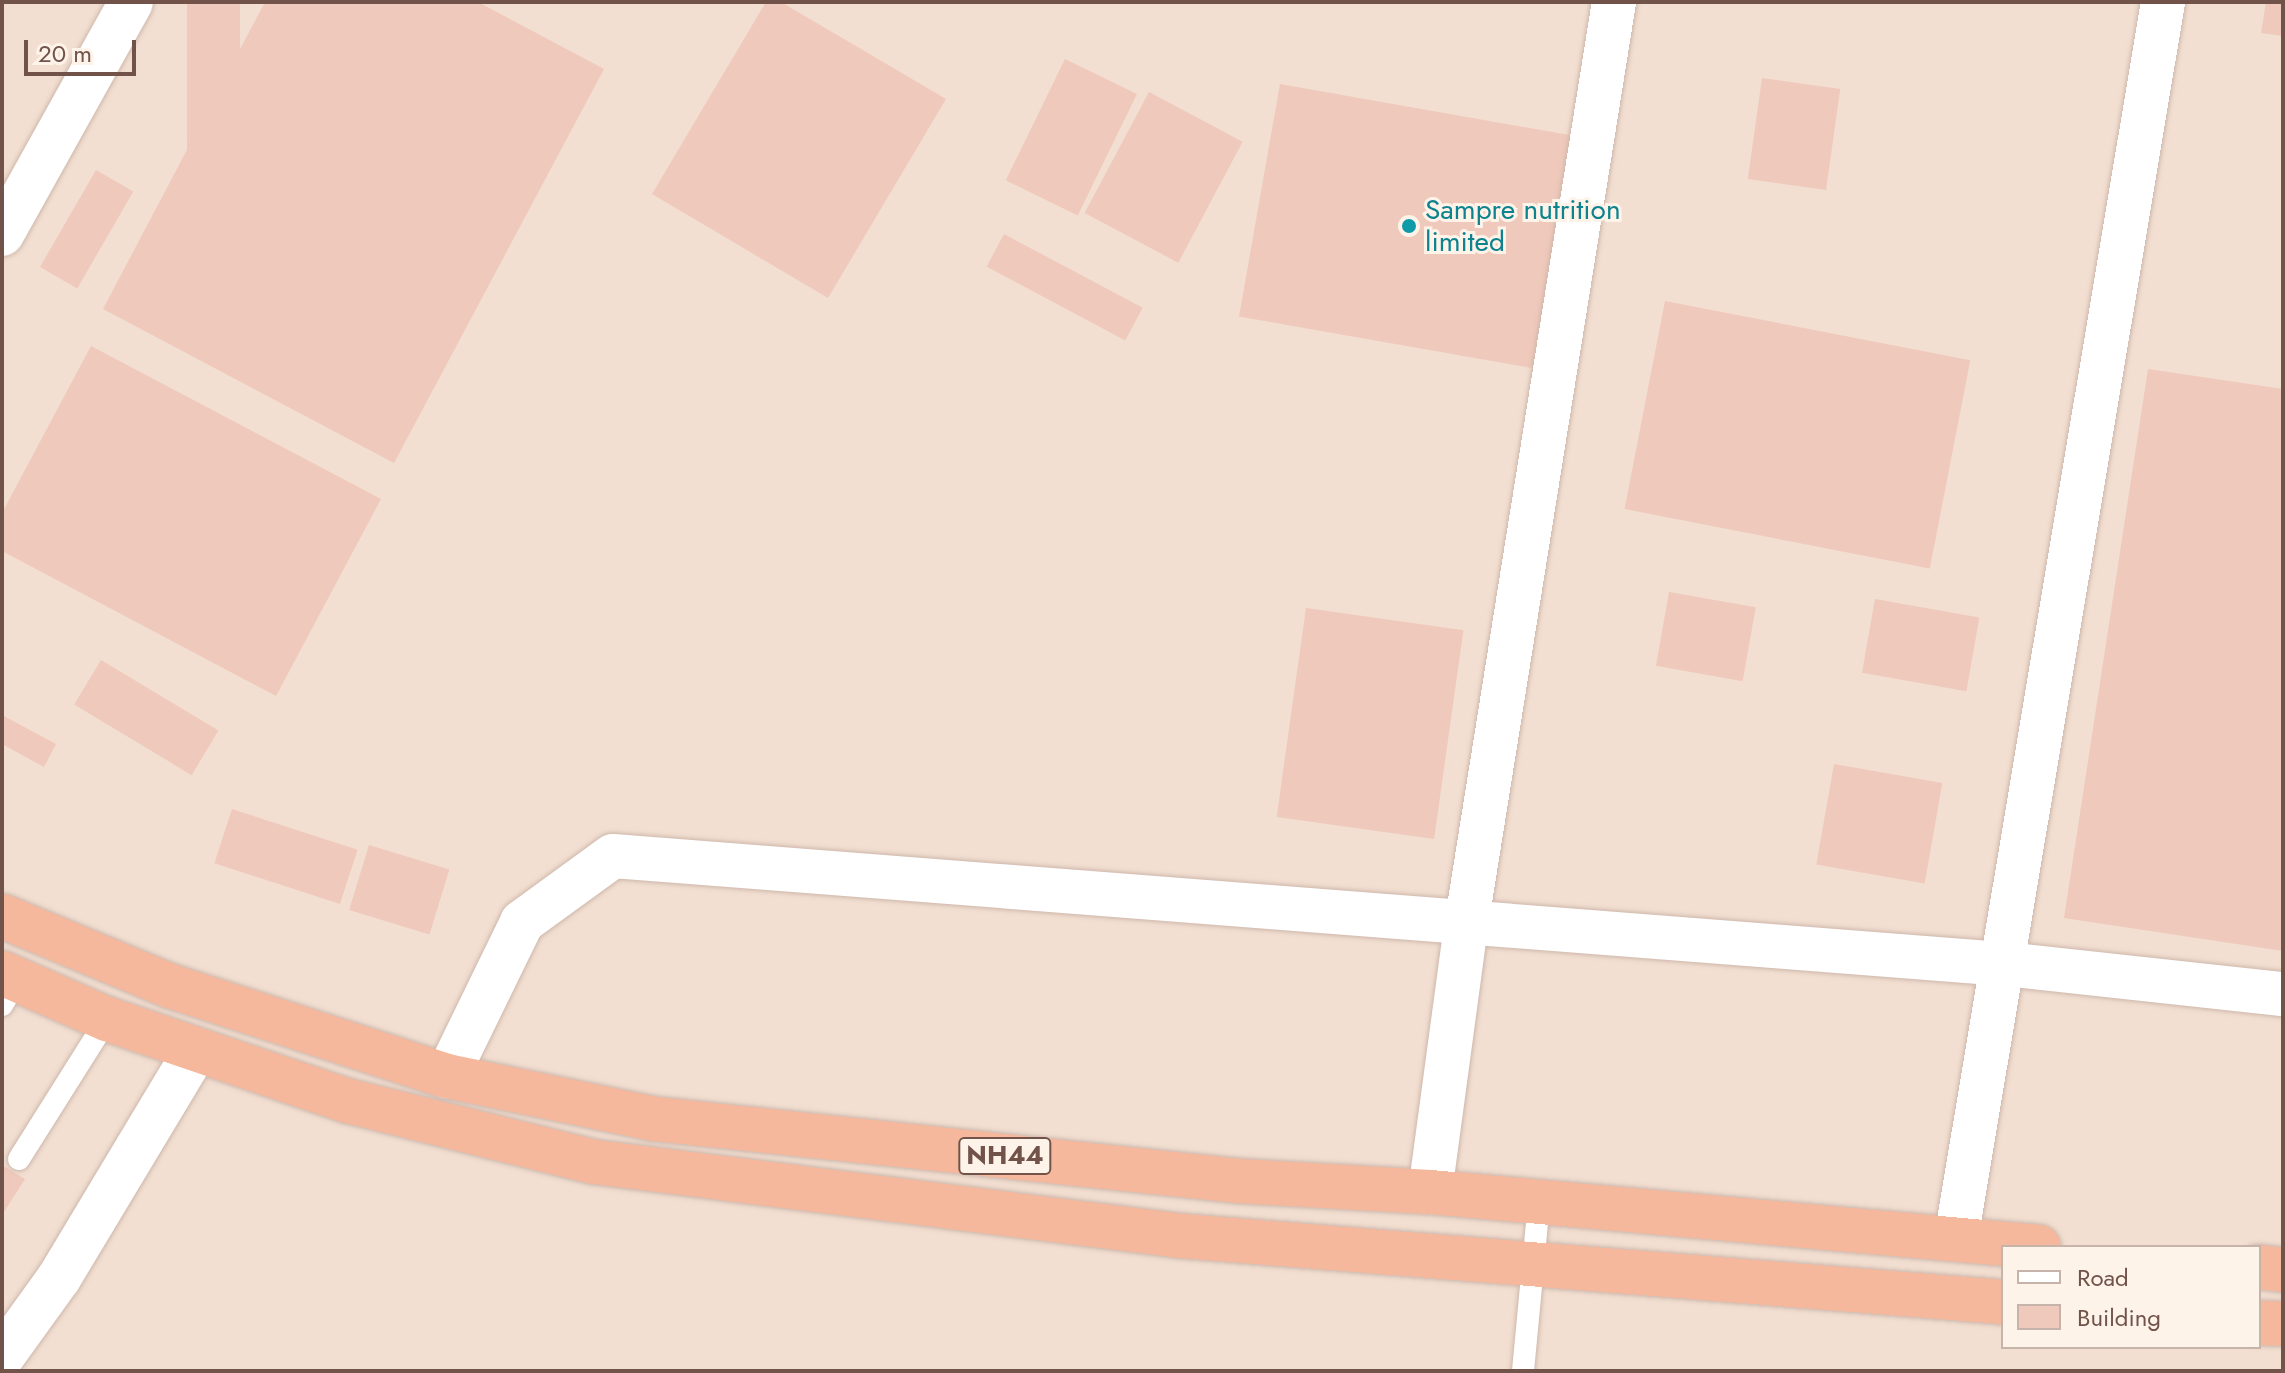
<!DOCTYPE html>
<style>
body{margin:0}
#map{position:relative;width:2285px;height:1373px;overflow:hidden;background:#fbeee2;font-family:Jost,sans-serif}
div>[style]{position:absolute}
.residential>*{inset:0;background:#f2dfd1}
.building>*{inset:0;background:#efc9bb;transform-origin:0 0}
.roads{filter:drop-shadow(0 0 2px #ceb7ac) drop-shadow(0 0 2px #ceb7ac)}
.service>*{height:22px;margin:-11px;padding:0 11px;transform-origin:11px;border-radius:11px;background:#fff}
.minor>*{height:44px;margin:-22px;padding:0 22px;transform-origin:22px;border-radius:22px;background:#fff}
.trunk>*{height:44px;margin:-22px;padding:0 22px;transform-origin:22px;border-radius:22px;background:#f6b89c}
.dots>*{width:22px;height:22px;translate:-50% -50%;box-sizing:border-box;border:4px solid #fef3e8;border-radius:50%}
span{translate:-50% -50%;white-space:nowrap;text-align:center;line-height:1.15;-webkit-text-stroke:6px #fef3e8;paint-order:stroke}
.shield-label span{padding:2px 6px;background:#fef3e8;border:2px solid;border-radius:6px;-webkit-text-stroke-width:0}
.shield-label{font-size:26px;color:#71534a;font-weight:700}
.culture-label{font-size:28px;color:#0d838f}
.left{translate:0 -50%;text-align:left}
.frame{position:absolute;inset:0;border:4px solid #71534a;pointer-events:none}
.legend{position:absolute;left:2001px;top:1245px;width:260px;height:104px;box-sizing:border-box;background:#fef3e8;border:2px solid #c6b3a9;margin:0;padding:10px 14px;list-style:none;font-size:24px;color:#71534a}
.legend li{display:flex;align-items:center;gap:16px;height:40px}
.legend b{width:40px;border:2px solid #c6b3a9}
.scale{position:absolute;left:24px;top:40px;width:112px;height:36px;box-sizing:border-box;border:4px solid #71534a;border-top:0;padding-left:10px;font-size:24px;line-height:28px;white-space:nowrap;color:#71534a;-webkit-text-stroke:6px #fef3e8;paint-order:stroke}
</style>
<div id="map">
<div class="residential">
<i style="clip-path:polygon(evenodd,2px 2px,2283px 2px,2283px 1371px,2px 1371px,2px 2px,2003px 1247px,2259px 1247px,2259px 1347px,2003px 1347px,2003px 1247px)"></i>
</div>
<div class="building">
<i style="left:187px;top:2px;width:53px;height:176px"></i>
<i style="clip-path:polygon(265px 2px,478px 2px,604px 69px,394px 463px,103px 309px)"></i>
<i style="clip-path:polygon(766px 2px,781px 2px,946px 99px,828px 298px,652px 194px)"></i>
<i style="clip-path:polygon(2266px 2px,2283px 2px,2283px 36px,2261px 33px)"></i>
<i style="left:1065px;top:59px;width:80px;height:135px;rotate:26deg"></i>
<i style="left:1762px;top:78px;width:79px;height:102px;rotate:8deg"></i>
<i style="left:1280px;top:84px;width:304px;height:236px;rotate:10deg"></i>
<i style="left:1149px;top:92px;width:106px;height:137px;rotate:28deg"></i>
<i style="left:96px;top:170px;width:43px;height:112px;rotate:30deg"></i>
<i style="left:1004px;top:234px;width:157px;height:37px;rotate:28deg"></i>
<i style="left:1665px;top:301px;width:311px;height:212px;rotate:11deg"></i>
<i style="clip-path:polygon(91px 346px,381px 499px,276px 696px,2px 551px,2px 513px)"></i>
<i style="clip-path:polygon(2148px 369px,2283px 389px,2283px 951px,2064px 918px)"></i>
<i style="left:1669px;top:592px;width:88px;height:75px;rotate:10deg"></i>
<i style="left:1875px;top:599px;width:106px;height:75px;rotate:10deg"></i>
<i style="left:1306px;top:608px;width:159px;height:211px;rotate:8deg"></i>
<i style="left:101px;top:660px;width:137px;height:52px;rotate:31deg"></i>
<i style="clip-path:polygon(2px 715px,56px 744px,44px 767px,2px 744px)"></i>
<i style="left:1834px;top:764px;width:110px;height:102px;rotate:10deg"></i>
<i style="left:232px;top:809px;width:132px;height:57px;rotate:18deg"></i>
<i style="left:369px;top:845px;width:84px;height:68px;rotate:17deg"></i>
<i style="clip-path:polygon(2px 1165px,25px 1179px,2px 1215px)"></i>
</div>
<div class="roads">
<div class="service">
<i style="left:2px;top:1005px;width:29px;rotate:-59deg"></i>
<i style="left:19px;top:1159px;width:165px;rotate:-57.8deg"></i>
<i style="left:1523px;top:1371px;width:170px;rotate:-84.6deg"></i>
</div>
<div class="minor">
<i style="left:2px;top:234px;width:265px;rotate:-60.9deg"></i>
<i style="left:447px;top:1076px;width:171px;rotate:-64deg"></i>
<i style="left:522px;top:922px;width:112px;rotate:-36deg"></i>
<i style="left:613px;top:856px;width:1396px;rotate:4.44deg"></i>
<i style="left:2005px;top:964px;width:280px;rotate:6.2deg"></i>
<i style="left:1430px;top:1192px;width:268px;rotate:-82.3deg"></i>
<i style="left:1466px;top:926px;width:936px;rotate:-80.9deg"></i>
<i style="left:1956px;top:1239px;width:1254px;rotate:-80.5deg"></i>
<i style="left:2px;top:1357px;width:97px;rotate:-54.2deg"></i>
<i style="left:59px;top:1278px;width:266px;rotate:-59deg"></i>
</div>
<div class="trunk">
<i style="left:2px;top:916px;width:182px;rotate:22.6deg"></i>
<i style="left:170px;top:986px;width:291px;rotate:18deg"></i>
<i style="left:447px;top:1076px;width:212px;rotate:11.7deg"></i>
<i style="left:655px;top:1119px;width:587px;rotate:6.06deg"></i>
<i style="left:1239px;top:1181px;width:191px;rotate:3.3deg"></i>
<i style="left:1430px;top:1192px;width:611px;rotate:5.16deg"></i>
<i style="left:2px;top:973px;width:115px;rotate:23.7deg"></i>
<i style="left:107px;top:1019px;width:255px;rotate:18.8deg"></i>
<i style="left:348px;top:1101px;width:254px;rotate:13.9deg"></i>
<i style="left:595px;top:1162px;width:592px;rotate:7.19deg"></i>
<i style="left:1182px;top:1236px;width:824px;rotate:4.6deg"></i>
<i style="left:2259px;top:1267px;width:24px;rotate:7deg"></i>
<i style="left:2259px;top:1323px;width:24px;rotate:2deg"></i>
</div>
</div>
<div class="dots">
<i style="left:1409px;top:226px;background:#0f9aa8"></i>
</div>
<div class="shield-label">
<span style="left:1005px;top:1156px">NH44</span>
</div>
<div class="culture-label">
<span class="left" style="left:1425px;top:226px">Sampre nutrition<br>limited</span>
</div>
<div class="frame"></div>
<ul class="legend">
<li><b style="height:10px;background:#fff"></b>Road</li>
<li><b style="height:22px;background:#efc9bb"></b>Building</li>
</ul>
<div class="scale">20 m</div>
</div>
